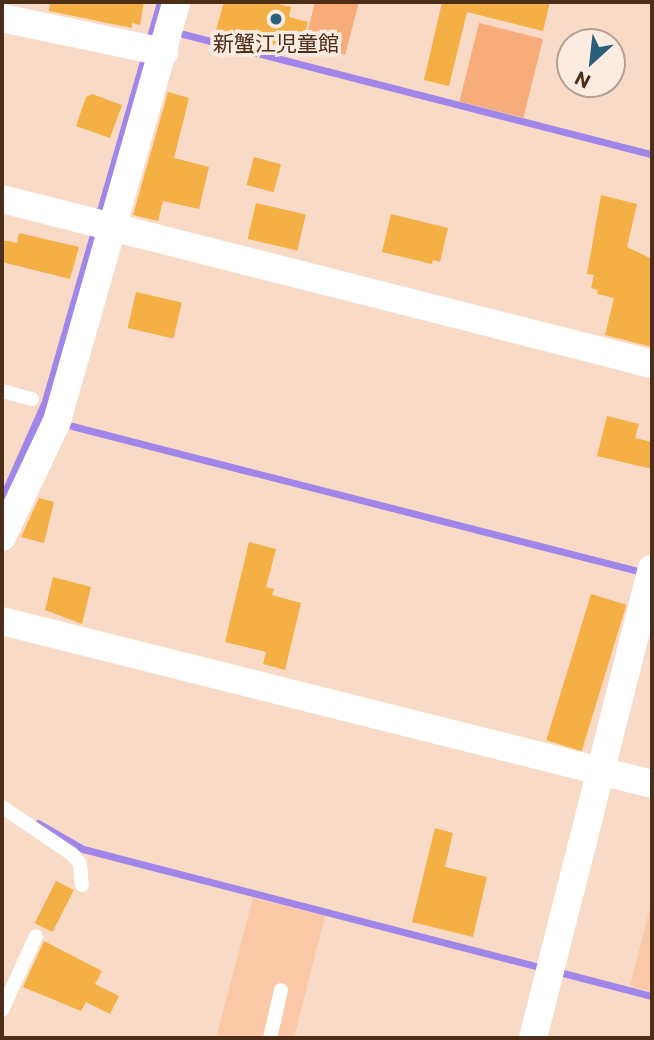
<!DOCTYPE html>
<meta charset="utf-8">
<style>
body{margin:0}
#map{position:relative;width:654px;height:1040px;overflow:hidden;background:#f9dac6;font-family:Commissioner,"Noto Sans JP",sans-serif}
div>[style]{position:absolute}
.built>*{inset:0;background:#fbc9a8}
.green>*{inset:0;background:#f7ad7a;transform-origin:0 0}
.water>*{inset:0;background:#a186e9}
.stream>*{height:7px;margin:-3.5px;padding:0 3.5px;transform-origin:3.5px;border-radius:3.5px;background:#a186e9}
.building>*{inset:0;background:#f4b045;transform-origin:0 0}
.lane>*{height:14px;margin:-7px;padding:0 7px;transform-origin:7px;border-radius:7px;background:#fff}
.street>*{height:28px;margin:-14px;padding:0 14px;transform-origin:14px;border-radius:14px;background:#fff}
.dots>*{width:19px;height:19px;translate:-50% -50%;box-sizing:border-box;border:4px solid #fbebe1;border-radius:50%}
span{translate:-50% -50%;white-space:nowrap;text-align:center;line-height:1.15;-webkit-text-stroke:7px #fbebe1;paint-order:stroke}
.poi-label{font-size:21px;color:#4b2d18}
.frame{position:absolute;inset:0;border:4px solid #4b2d18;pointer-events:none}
.north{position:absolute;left:556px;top:28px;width:70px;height:70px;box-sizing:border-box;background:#fbebe1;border:2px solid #b59f91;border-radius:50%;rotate:207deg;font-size:19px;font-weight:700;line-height:28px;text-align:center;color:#4b2d18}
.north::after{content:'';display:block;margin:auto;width:24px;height:32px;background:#2a5f7b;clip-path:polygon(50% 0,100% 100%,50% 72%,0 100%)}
</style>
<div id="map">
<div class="built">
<i style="clip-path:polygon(253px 898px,325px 916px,294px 1038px,216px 1038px)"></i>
<i style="clip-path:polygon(652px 900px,652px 992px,630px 986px)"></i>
</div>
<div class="green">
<i style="clip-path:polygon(315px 2px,359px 2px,345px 55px,304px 45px)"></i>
<i style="left:479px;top:23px;width:66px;height:81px;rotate:14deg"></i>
</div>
<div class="water">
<i style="clip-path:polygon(157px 2px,168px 2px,57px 390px,2px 514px,2px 491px,42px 401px)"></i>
</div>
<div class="stream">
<i style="left:183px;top:34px;width:484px;rotate:14.4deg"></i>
<i style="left:72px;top:426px;width:588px;rotate:14.37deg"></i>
<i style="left:38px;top:823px;width:52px;rotate:30deg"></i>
<i style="left:83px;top:849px;width:469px;rotate:14.5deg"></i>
<i style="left:559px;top:972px;width:96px;rotate:14.5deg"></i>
</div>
<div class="building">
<i style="clip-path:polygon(50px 2px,144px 2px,140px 25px,132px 23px,132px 28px,49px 11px)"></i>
<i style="clip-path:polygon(224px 2px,269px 2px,291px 7px,289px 17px,308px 22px,301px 51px,216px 30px)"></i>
<i style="clip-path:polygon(442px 2px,550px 2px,543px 31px,467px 12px,449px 86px,424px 80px)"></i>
<i style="clip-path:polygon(168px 92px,189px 98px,174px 158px,209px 167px,199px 209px,163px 201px,158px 221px,133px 215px)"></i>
<i style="clip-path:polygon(92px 94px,122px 105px,110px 138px,76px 126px,86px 97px)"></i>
<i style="left:254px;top:157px;width:28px;height:29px;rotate:15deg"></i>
<i style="clip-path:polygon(601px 195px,637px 204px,627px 247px,652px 259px,652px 347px,605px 335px,614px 298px,597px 294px,598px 290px,591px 288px,594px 275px,587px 274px)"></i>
<i style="left:256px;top:203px;width:51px;height:37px;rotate:13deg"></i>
<i style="clip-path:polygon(391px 214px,448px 228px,440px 262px,433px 260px,432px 264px,382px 252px)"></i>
<i style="clip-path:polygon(19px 233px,79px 247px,70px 279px,2px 262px,2px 240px,17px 243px)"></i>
<i style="left:136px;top:292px;width:47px;height:37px;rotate:13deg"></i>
<i style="clip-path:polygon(607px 416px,639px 424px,635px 438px,652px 442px,652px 469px,597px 456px)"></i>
<i style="clip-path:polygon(39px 498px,54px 502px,44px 543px,21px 537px)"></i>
<i style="clip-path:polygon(249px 542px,276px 549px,266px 587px,274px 589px,272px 595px,301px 603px,285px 670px,263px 664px,266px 652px,225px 642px)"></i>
<i style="clip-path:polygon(53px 577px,91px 587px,82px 624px,45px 610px)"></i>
<i style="left:591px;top:594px;width:37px;height:153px;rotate:17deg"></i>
<i style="clip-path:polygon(435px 828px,453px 833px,445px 867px,487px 877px,473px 937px,412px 922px)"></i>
<i style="left:56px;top:881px;width:20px;height:47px;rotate:27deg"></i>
<i style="clip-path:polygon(44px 941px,102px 971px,95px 984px,119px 996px,110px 1014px,86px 1002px,81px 1011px,23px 987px)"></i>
</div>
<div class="lane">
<i style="left:2px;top:391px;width:31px;rotate:15deg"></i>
<i style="left:2px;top:807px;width:84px;rotate:33.9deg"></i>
<i style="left:72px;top:854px;width:13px;rotate:51deg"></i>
<i style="left:80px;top:864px;width:21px;rotate:85deg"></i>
<i style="left:2px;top:1010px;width:81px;rotate:-65.3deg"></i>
<i style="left:270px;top:1038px;width:49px;rotate:-77.1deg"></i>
</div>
<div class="street">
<i style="left:2px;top:18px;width:166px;rotate:11.9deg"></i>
<i style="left:2px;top:199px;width:671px;rotate:14.24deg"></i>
<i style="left:2px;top:537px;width:128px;rotate:-64.6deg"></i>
<i style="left:57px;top:421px;width:436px;rotate:-74.1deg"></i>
<i style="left:2px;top:621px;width:670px;rotate:14.08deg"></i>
<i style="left:533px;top:1038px;width:484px;rotate:-75.8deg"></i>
</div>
<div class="dots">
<i style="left:276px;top:19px;background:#2a5f7b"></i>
</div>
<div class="poi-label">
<span style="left:276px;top:43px">新蟹江児童館</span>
</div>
<div class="frame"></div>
<div class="north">N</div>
</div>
